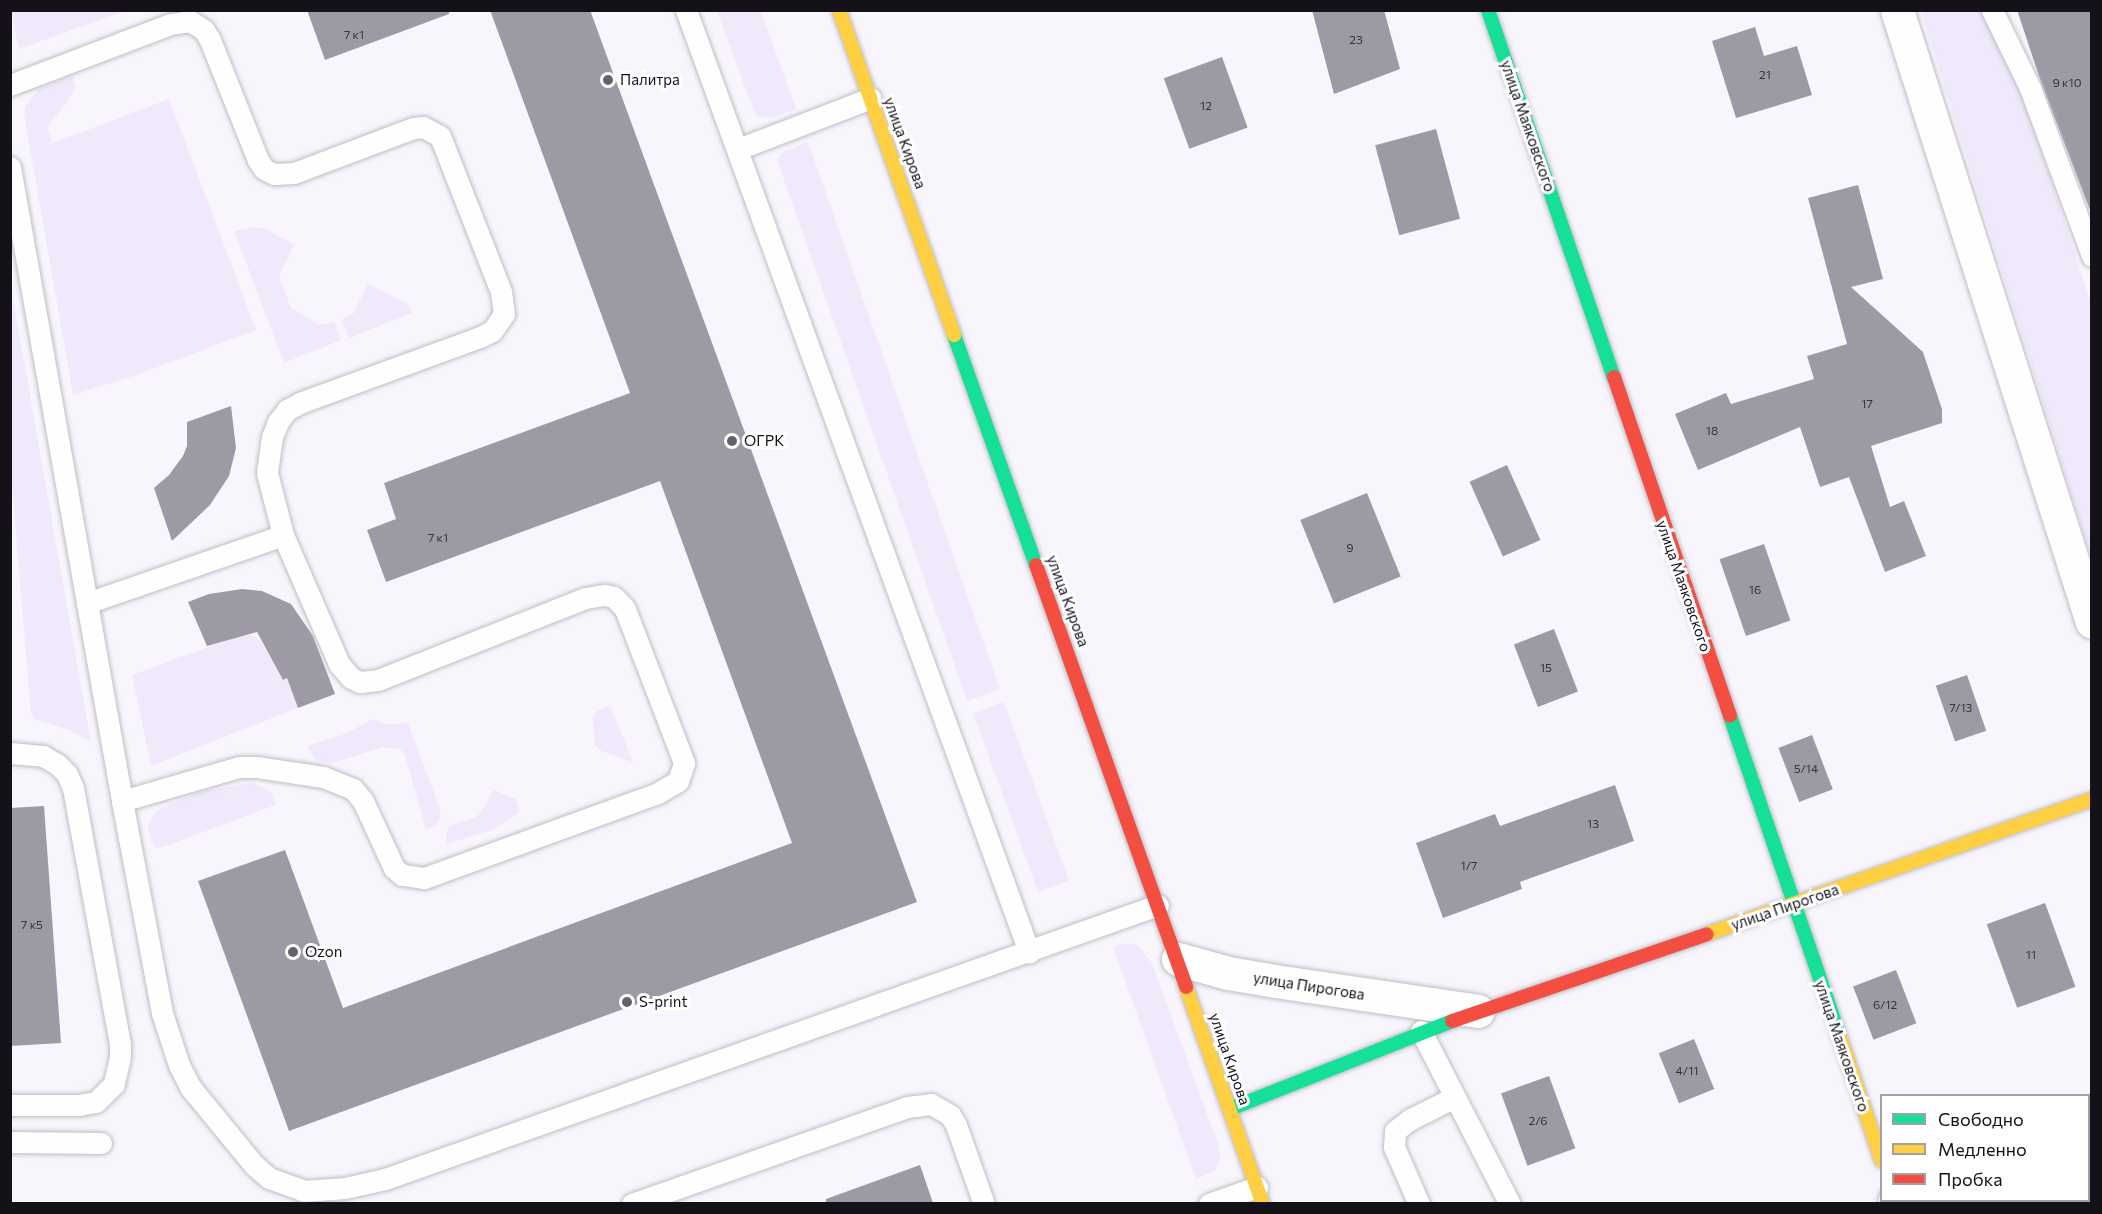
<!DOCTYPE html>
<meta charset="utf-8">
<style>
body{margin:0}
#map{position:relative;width:2102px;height:1214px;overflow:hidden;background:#f8f6fc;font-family:Commissioner,sans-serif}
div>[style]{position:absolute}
.green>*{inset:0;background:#efe9fb;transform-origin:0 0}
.building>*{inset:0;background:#9d9aa5;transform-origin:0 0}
.roads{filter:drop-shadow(0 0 2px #bfbdc4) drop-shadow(0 0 2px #bfbdc4)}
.lane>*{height:21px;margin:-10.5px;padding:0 10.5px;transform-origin:10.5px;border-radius:10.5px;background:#fefeff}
.street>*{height:33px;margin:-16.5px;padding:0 16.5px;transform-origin:16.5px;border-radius:16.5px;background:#fefeff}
.fast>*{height:14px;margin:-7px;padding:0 7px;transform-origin:7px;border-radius:7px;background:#16e098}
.slow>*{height:14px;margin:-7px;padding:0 7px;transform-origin:7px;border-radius:7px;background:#ffcf43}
.jam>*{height:14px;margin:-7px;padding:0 7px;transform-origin:7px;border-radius:7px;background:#f24e42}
.dots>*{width:16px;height:16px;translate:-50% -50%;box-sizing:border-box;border:3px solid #fff;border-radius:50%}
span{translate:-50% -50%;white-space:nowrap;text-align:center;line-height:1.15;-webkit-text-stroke:6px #fff;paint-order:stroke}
.number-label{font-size:12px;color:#36333c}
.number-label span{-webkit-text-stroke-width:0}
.poi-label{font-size:15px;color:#141119}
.left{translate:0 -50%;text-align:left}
.street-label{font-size:15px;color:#141119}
.frame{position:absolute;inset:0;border:12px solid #141119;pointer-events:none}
.legend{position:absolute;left:1880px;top:1094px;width:210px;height:108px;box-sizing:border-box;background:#fff;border:2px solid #a1a0a3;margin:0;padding:8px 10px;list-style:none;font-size:18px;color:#141119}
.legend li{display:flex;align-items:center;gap:12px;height:30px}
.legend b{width:30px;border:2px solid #a1a0a3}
</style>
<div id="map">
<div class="green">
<i style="clip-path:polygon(125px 11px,19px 49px,11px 11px,125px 10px)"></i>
<i style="clip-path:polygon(717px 11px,761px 11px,796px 109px,772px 118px,758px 116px,754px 112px)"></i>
<i style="clip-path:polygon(1921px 11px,1984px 11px,2009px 60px,2038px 139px,2091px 304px,2091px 556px)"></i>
<i style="clip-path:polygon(72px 76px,76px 88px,47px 129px,53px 143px,169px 99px,256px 330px,139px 374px,73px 395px,24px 114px,26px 105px,39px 89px)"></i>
<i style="clip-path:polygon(808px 142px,1000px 689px,967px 701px,778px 163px,777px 158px,783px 152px)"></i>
<i style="clip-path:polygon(253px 227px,266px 229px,294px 245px,279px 276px,291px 308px,319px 325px,334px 322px,341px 340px,284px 363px,234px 231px)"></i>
<i style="clip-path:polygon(368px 284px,406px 303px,413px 312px,349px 338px,342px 319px,353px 314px)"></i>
<i style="clip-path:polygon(11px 287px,91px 742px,70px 730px,36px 720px,31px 713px,10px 462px)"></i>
<i style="clip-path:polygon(241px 635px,252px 635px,261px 641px,283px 680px,287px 679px,298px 708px,151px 766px,132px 675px)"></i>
<i style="left:1004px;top:702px;width:190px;height:33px;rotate:70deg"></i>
<i style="clip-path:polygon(608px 706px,611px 708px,633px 762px,601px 751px,595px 745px,593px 718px,598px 710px)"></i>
<i style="clip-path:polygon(373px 719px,387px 724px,408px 723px,439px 806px,441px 818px,436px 826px,426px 829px,405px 755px,400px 749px,383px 747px,337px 762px,324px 763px,315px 759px,307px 746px,345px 734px)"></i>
<i style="clip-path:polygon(254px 783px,272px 793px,275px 805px,166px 846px,157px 848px,151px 842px,148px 824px,159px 809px,202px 791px)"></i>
<i style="clip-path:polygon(494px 790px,516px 799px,520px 812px,494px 829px,447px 844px,446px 833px,449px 826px,478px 816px)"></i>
<i style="clip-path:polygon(1125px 943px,1137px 945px,1152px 963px,1218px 1144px,1221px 1158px,1215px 1170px,1196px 1179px,1113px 947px)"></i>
</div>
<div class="building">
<i style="clip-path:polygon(307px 10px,449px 10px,449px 14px,325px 60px)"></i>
<i style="clip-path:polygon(490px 10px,590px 10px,917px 902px,289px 1131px,198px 881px,285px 850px,343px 1008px,792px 843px,660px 481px,386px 582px,367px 530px,396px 519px,384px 483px,630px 393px)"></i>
<i style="clip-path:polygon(1312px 10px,1384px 10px,1400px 69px,1334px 94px)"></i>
<i style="clip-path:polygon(2017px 10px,2091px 10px,2091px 213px,2041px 82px)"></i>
<i style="clip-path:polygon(1755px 27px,1764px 56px,1797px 46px,1812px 95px,1736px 118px,1712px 41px)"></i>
<i style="left:1222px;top:57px;width:75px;height:62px;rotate:70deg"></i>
<i style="left:1436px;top:129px;width:93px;height:63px;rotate:75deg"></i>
<i style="clip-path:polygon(1858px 185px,1883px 279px,1851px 287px,1923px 352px,1942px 409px,1942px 423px,1871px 446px,1890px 507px,1904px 501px,1926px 556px,1885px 572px,1849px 477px,1820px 487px,1800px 427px,1698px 470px,1675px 414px,1726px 393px,1731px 404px,1814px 379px,1807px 356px,1847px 344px,1808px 198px)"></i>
<i style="clip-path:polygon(231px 406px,236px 448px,229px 476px,210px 505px,172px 541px,154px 488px,169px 475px,183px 456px,187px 446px,187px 422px)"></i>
<i style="left:1507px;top:465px;width:82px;height:41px;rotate:66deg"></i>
<i style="left:1367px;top:493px;width:90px;height:72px;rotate:68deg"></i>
<i style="left:1764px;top:544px;width:81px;height:47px;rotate:71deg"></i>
<i style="clip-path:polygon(242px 589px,262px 591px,291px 604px,313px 636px,335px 694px,298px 708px,287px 678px,283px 680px,257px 632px,207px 646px,188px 602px,209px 594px)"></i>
<i style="left:1554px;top:629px;width:67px;height:43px;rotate:69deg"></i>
<i style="left:1967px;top:675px;width:59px;height:33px;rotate:71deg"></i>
<i style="left:1812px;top:735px;width:58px;height:36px;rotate:69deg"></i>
<i style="clip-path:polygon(1615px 785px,1634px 841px,1520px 882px,1522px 889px,1443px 918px,1416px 843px,1495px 814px,1500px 826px)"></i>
<i style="clip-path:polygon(44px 806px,61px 1043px,10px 1046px,10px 808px)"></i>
<i style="left:2045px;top:903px;width:89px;height:62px;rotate:70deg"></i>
<i style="left:1896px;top:970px;width:57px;height:46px;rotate:69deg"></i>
<i style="left:1694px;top:1039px;width:54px;height:38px;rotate:68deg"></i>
<i style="left:1549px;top:1076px;width:77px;height:51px;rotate:70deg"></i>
<i style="clip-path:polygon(920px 1165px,933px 1203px,826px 1203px,826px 1199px)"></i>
</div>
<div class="roads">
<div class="lane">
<i style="left:686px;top:10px;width:1003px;rotate:69.99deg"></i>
<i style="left:1992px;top:10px;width:87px;rotate:64deg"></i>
<i style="left:2030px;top:88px;width:179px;rotate:69.7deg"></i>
<i style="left:10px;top:85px;width:172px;rotate:-20.8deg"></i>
<i style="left:171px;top:24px;width:19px;rotate:-9deg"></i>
<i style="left:190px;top:21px;width:17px;rotate:33deg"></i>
<i style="left:204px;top:30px;width:12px;rotate:59deg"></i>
<i style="left:210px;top:40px;width:129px;rotate:68.2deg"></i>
<i style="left:258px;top:160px;width:11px;rotate:56deg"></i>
<i style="left:264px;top:169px;width:11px;rotate:27deg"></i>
<i style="left:274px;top:174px;width:20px;rotate:-3deg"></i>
<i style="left:294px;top:173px;width:127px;rotate:-20.7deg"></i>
<i style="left:413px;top:128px;width:10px;rotate:-6deg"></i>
<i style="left:423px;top:127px;width:19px;rotate:28deg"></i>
<i style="left:440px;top:136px;width:168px;rotate:68.6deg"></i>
<i style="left:501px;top:292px;width:22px;rotate:82deg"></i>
<i style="left:504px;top:314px;width:21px;rotate:125deg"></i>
<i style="left:492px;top:331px;width:13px;rotate:153deg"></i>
<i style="left:480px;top:337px;width:192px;rotate:159.9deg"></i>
<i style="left:300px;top:403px;width:15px;rotate:152deg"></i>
<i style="left:287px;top:410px;width:15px;rotate:127deg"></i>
<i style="left:278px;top:422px;width:16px;rotate:112deg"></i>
<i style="left:272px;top:437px;width:36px;rotate:98deg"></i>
<i style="left:267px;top:473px;width:64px;rotate:75.5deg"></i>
<i style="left:283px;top:535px;width:141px;rotate:66.5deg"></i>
<i style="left:339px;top:664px;width:18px;rotate:49deg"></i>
<i style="left:351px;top:678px;width:10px;rotate:24deg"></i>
<i style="left:360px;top:682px;width:18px;rotate:-6deg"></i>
<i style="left:378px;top:680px;width:223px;rotate:-21.6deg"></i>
<i style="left:585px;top:598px;width:20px;rotate:-9deg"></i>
<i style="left:605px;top:595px;width:9px;rotate:13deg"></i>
<i style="left:614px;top:597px;width:16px;rotate:47deg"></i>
<i style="left:625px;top:609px;width:165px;rotate:69deg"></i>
<i style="left:684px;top:763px;width:19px;rotate:108deg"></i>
<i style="left:678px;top:781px;width:23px;rotate:149deg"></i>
<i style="left:658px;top:793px;width:249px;rotate:160deg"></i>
<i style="left:424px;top:878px;width:22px;rotate:-172deg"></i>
<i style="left:402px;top:875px;width:11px;rotate:-139deg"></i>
<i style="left:394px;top:868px;width:74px;rotate:-114.8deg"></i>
<i style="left:363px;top:801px;width:16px;rotate:-130deg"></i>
<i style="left:353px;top:789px;width:32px;rotate:-158deg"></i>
<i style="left:323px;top:777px;width:66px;rotate:-171.3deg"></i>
<i style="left:258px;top:767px;width:19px;rotate:180deg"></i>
<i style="left:239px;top:767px;width:122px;rotate:163.8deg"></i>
<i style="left:738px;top:149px;width:142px;rotate:-21deg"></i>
<i style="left:10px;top:167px;width:644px;rotate:79.98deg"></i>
<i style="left:122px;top:801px;width:216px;rotate:79.3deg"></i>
<i style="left:162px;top:1013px;width:55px;rotate:71.9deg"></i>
<i style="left:179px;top:1065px;width:25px;rotate:63deg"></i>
<i style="left:190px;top:1087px;width:101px;rotate:50.6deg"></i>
<i style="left:254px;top:1165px;width:20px;rotate:41deg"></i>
<i style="left:269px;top:1178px;width:37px;rotate:20deg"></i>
<i style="left:304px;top:1191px;width:41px;rotate:-4.2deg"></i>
<i style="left:345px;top:1188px;width:41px;rotate:-12.7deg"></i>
<i style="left:385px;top:1179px;width:820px;rotate:-19.52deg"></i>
<i style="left:87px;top:603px;width:207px;rotate:-19.1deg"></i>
<i style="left:10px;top:753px;width:33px;rotate:5deg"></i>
<i style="left:43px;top:756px;width:16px;rotate:30deg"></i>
<i style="left:57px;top:764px;width:14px;rotate:45deg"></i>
<i style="left:67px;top:774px;width:15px;rotate:67deg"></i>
<i style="left:73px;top:788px;width:259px;rotate:79.6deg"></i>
<i style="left:120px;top:1043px;width:14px;rotate:90deg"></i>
<i style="left:120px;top:1057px;width:28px;rotate:103deg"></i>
<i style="left:114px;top:1084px;width:25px;rotate:135deg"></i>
<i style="left:96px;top:1102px;width:17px;rotate:170deg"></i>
<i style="left:79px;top:1105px;width:69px;rotate:180deg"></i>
<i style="left:1421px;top:1031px;width:195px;rotate:62.8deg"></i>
<i style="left:10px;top:1142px;width:91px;rotate:0.6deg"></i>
<i style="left:632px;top:1204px;width:292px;rotate:-19.4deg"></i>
<i style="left:907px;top:1107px;width:24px;rotate:-7deg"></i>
<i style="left:931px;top:1104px;width:22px;rotate:30deg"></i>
<i style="left:950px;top:1115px;width:12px;rotate:59deg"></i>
<i style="left:956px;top:1125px;width:84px;rotate:70.5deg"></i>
<i style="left:1209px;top:1204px;width:51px;rotate:-19.5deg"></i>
<i style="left:1419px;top:1204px;width:62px;rotate:-113.7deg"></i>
<i style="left:1394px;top:1147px;width:16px;rotate:-86deg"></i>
<i style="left:1395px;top:1131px;width:18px;rotate:-38deg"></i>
<i style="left:1409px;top:1120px;width:51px;rotate:-26.6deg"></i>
</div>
<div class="street">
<i style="left:1897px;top:10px;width:642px;rotate:72.33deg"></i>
<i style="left:1178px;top:959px;width:52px;rotate:15.6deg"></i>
<i style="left:1228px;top:973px;width:48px;rotate:9.7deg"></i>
<i style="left:1275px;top:981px;width:205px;rotate:8.4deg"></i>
<i style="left:1895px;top:1200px;width:4px;rotate:76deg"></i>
</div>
<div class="fast">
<i style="left:1488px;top:10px;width:388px;rotate:71.1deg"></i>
<i style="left:954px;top:335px;width:244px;rotate:70.4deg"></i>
<i style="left:1730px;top:716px;width:337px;rotate:71.1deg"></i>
<i style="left:1230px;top:1109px;width:239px;rotate:-21.6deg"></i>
</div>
<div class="slow">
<i style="left:839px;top:10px;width:345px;rotate:70.5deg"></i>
<i style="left:1707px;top:934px;width:408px;rotate:-19.3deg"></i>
<i style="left:1186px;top:987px;width:230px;rotate:70.5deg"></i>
<i style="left:1839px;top:1035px;width:133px;rotate:71.2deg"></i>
</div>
<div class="jam">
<i style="left:1614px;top:377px;width:358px;rotate:71.1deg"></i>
<i style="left:1036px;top:565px;width:448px;rotate:70.4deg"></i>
<i style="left:1452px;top:1021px;width:269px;rotate:-18.8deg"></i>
</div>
</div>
<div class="dots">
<i style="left:608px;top:80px;background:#646168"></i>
<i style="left:732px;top:441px;background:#646168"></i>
<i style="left:293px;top:952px;background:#646168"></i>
<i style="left:627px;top:1002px;background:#646168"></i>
</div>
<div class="number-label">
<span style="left:354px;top:35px">7 к1</span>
<span style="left:1356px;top:40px">23</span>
<span style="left:1765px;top:75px">21</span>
<span style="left:2067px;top:83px">9 к10</span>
<span style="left:1206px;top:106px">12</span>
<span style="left:1867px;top:404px">17</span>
<span style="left:1712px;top:431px">18</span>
<span style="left:438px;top:538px">7 к1</span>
<span style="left:1350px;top:548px">9</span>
<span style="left:1755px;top:590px">16</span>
<span style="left:1546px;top:668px">15</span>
<span style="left:1961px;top:708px">7/13</span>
<span style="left:1806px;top:769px">5/14</span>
<span style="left:1593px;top:824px">13</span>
<span style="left:1469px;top:866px">1/7</span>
<span style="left:32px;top:925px">7 к5</span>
<span style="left:2031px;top:955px">11</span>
<span style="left:1885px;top:1005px">6/12</span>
<span style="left:1687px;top:1071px">4/11</span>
<span style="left:1538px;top:1121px">2/6</span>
</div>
<div class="poi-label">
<span class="left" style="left:620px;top:80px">Палитра</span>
<span class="left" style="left:744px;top:441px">ОГРК</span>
<span class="left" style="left:305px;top:952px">Ozon</span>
<span class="left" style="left:639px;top:1002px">S-print</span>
</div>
<div class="street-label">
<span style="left:1528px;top:126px;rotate:71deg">улица Маяковского</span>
<span style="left:905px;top:143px;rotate:70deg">улица Кирова</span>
<span style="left:1684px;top:586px;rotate:71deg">улица Маяковского</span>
<span style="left:1068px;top:601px;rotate:70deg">улица Кирова</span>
<span style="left:1785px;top:907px;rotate:-19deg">улица Пирогова</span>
<span style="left:1309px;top:986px;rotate:9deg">улица Пирогова</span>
<span style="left:1842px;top:1046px;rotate:71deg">улица Маяковского</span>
<span style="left:1230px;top:1059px;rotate:71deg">улица Кирова</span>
</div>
<div class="frame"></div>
<ul class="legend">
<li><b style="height:8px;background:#16e098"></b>Свободно</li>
<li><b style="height:8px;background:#ffcf43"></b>Медленно</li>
<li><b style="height:8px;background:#f24e42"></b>Пробка</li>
</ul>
</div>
